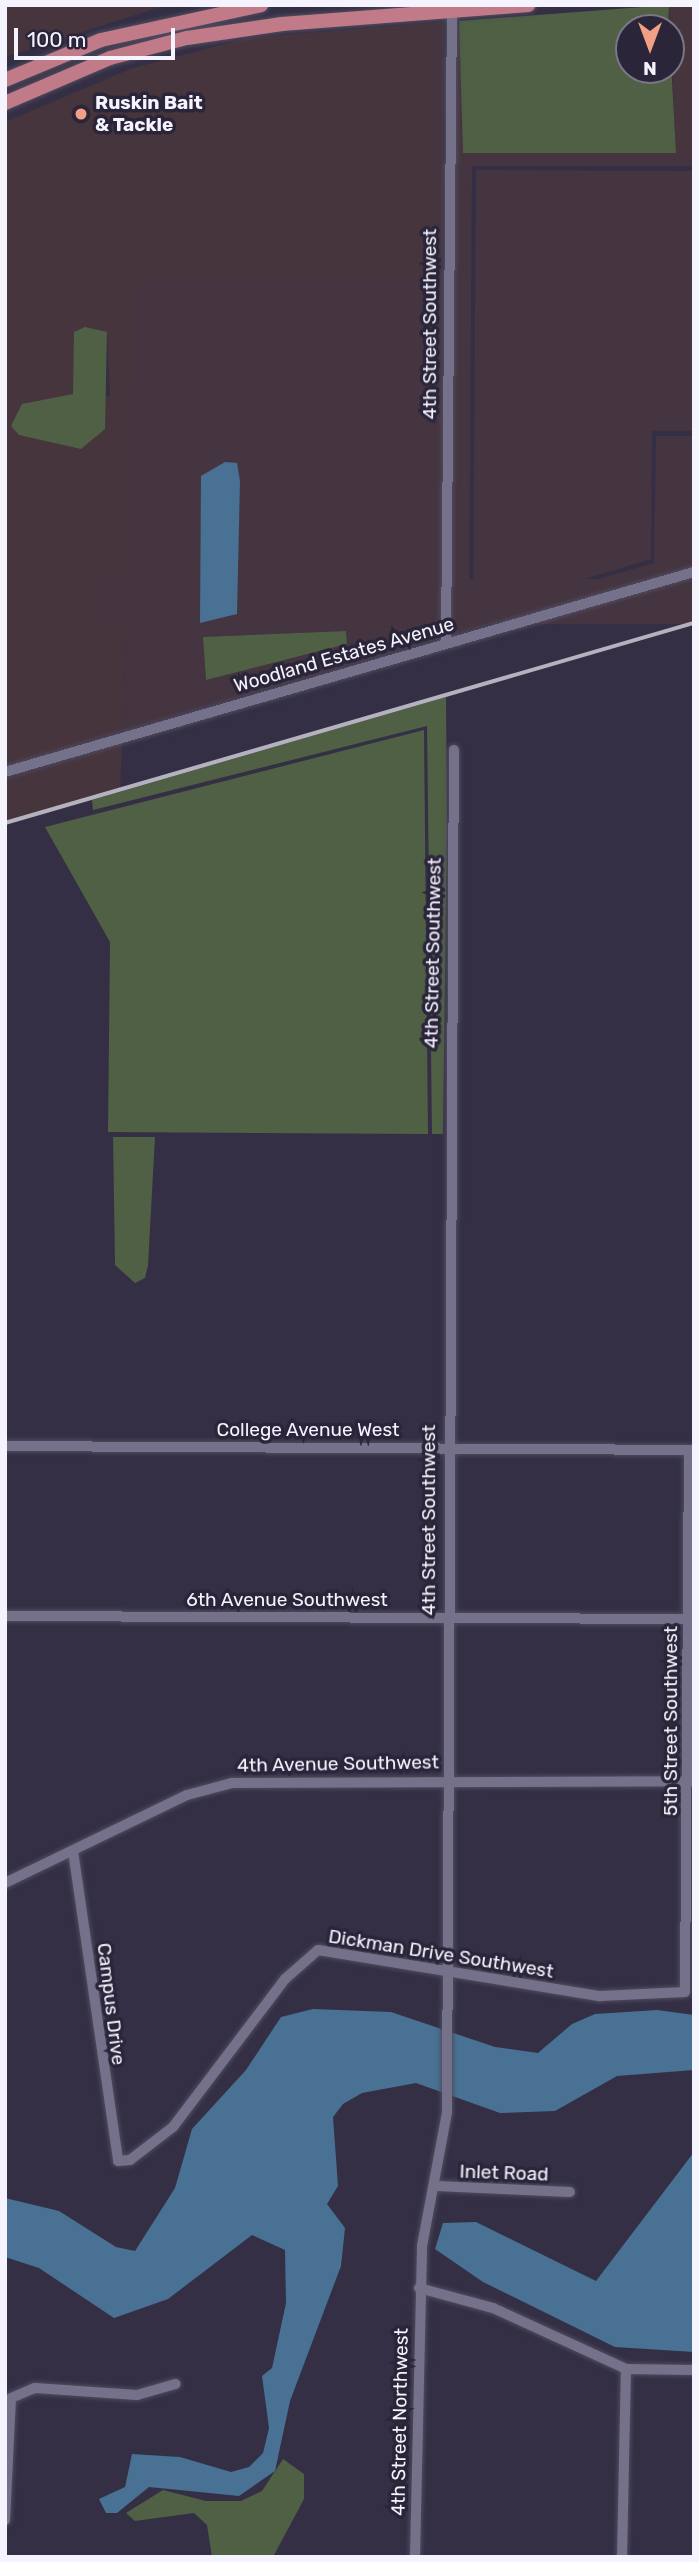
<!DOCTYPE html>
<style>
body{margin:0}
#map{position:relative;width:699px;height:2562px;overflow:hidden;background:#342f45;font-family:Rubik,sans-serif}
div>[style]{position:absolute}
.commercial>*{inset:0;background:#47353e}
.industrial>*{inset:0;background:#453541;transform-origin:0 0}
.green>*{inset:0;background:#4f6045}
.water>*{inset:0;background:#487194}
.roads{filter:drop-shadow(0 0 2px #504c5e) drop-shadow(0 0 2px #504c5e)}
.minor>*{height:10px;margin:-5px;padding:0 5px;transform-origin:5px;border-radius:5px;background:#76718a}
.major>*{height:14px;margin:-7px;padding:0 7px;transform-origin:7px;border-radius:7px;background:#c07a88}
.rail>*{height:3.5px;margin:-1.75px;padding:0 1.75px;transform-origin:1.75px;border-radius:1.75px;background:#b5b2c0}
.dots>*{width:19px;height:19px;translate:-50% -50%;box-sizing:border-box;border:4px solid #2b253a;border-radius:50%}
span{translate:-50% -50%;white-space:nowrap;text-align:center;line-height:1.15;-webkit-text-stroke:7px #2b253a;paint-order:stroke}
.poi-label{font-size:19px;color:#f5f3fe;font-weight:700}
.left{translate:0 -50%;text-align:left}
.street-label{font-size:19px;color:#f5f3fe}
.frame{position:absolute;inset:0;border:7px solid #f5f3fe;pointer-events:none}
.north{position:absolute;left:615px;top:14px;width:70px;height:70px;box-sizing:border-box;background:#2b253a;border:2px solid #7c7788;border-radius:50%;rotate:180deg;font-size:19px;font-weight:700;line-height:28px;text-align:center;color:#f5f3fe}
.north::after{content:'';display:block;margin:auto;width:24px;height:32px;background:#f39f86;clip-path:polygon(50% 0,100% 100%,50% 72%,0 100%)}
.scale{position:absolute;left:14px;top:28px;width:161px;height:32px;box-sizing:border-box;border:4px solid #f5f3fe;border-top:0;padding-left:9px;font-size:21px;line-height:24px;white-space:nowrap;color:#f5f3fe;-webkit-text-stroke:5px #2b253a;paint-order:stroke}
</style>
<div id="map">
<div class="commercial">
<i style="clip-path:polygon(5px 5px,166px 5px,5px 57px)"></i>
<i style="clip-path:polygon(669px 5px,694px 5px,694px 153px,676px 153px)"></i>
<i style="clip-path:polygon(evenodd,433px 23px,433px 278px,136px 278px,122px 731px,5px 766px,5px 122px,133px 68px,248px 38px,433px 23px,75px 332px,107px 332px,110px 396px,14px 411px,73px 394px,75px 332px)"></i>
<i style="clip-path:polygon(122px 744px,120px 792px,5px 825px,5px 779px)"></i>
</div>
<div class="industrial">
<i style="clip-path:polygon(455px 21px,462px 29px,465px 71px,463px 153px,694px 153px,694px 166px,472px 166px,469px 616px,654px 563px,656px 436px,694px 436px,694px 566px,452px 635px)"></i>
<i style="clip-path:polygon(evenodd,444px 22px,441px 638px,122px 731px,135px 278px,433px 278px,433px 23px,444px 22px,240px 481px,236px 614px,201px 623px,200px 623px,240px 481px,444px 22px,346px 631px,347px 644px,206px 680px,203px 637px,346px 631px)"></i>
<i style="clip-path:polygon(476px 170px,694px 171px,694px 431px,652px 431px,651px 559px,473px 613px)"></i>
<i style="left:694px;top:579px;width:45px;height:595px;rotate:90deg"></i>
</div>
<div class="green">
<i style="clip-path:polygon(669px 5px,668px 28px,629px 28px,629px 70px,671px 70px,671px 62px,676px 153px,463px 153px,459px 21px)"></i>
<i style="clip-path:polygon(85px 327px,107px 332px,105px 429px,81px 449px,19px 435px,11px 426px,22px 404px,73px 394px,74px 332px)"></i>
<i style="clip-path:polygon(346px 631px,347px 644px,206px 680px,203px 637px)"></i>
<i style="clip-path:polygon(446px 697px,447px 827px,443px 1134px,432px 1134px,427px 726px,93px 810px,92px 800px)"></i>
<i style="clip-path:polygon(424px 730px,428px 1134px,108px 1132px,110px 942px,45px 827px)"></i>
<i style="clip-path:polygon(113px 1137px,155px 1137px,148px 1265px,145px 1278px,135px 1283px,115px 1265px)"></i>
<i style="clip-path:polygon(283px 2459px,304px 2474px,304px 2499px,273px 2557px,212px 2557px,207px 2525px,194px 2513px,135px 2521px,126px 2513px,163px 2490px,206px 2501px,241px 2501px,262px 2491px)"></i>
</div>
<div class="water">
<i style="clip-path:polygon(225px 462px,237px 463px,240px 481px,237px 614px,200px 623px,201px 476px)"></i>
<i style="clip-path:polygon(313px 2009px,391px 2012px,495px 2047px,538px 2053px,572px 2024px,595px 2014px,657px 2010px,694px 2015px,694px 2070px,617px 2076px,555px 2111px,500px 2113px,416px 2083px,362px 2093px,343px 2104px,333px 2117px,338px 2186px,327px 2204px,345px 2228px,341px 2266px,290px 2401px,275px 2471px,239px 2496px,149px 2487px,117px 2513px,106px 2513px,99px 2499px,125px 2487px,132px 2454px,180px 2457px,231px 2472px,249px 2467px,263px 2453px,269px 2428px,262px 2376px,272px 2368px,286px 2303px,285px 2250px,252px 2235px,168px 2299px,114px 2318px,39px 2268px,5px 2257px,5px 2198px,59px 2211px,116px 2247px,135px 2251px,175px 2188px,192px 2129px,246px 2070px,281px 2017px)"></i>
<i style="clip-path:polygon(694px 2152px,694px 2352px,615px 2347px,483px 2282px,435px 2249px,443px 2223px,476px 2222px,596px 2281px)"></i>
</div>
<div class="roads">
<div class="minor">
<i style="left:446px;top:643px;width:638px;rotate:-89.46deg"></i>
<i style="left:5px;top:772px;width:717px;rotate:-16.19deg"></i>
<i style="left:5px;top:1446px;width:689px;rotate:0.33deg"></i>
<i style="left:5px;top:1616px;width:689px;rotate:0.25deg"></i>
<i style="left:73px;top:1851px;width:313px;rotate:81.7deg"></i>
<i style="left:118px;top:2161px;width:12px;rotate:-5deg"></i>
<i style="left:130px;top:2160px;width:54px;rotate:-37.5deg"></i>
<i style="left:173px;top:2127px;width:186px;rotate:-52.9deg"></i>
<i style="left:285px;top:1979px;width:44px;rotate:-41.3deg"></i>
<i style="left:318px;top:1950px;width:286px;rotate:9.3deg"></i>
<i style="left:600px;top:1996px;width:85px;rotate:-2.7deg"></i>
<i style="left:685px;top:1992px;width:542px;rotate:-89.58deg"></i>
<i style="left:5px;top:1883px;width:202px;rotate:-25.8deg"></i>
<i style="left:187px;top:1795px;width:47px;rotate:-14.9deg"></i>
<i style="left:232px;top:1783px;width:462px;rotate:-0.2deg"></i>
<i style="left:436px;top:2186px;width:134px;rotate:2.6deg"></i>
<i style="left:419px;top:2288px;width:77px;rotate:15.1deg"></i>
<i style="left:493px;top:2308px;width:146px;rotate:24.6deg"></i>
<i style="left:626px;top:2369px;width:68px;rotate:0.8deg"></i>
<i style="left:5px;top:2520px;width:122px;rotate:-87.2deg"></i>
<i style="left:11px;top:2398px;width:26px;rotate:-23deg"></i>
<i style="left:35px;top:2388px;width:102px;rotate:3.9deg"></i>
<i style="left:137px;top:2395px;width:40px;rotate:-16deg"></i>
<i style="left:415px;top:2557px;width:311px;rotate:-88.7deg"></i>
<i style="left:422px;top:2246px;width:136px;rotate:-79.4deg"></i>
<i style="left:447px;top:2112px;width:1362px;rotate:-89.71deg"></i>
<i style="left:622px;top:2557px;width:188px;rotate:-88.8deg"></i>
</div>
<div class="major">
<i style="left:5px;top:80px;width:104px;rotate:-22.6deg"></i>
<i style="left:101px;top:40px;width:164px;rotate:-12.3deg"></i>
<i style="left:5px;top:103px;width:114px;rotate:-23.2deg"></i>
<i style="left:110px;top:58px;width:80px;rotate:-14.6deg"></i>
<i style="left:187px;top:38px;width:96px;rotate:-8.4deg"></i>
<i style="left:282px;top:24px;width:247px;rotate:-4.4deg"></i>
</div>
</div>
<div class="rail">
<i style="left:5px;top:823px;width:717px;rotate:-16.19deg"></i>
</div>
<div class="dots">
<i style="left:81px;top:114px;background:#f39f86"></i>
</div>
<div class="poi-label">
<span class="left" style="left:95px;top:114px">Ruskin Bait<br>&amp; Tackle</span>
</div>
<div class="street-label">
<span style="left:430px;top:324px;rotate:-90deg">4th Street Southwest</span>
<span style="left:344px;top:655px;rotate:-16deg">Woodland Estates Avenue</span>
<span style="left:433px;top:953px;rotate:-89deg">4th Street Southwest</span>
<span style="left:308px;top:1430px">College Avenue West</span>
<span style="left:429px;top:1520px;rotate:-90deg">4th Street Southwest</span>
<span style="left:287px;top:1600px">6th Avenue Southwest</span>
<span style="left:671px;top:1721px;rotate:-90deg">5th Street Southwest</span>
<span style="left:338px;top:1764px;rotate:-1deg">4th Avenue Southwest</span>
<span style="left:441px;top:1954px;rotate:9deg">Dickman Drive Southwest</span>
<span style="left:111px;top:2004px;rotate:83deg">Campus Drive</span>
<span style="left:504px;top:2173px;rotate:2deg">Inlet Road</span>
<span style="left:400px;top:2422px;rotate:-89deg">4th Street Northwest</span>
</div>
<div class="frame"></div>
<div class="north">N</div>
<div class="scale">100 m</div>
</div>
